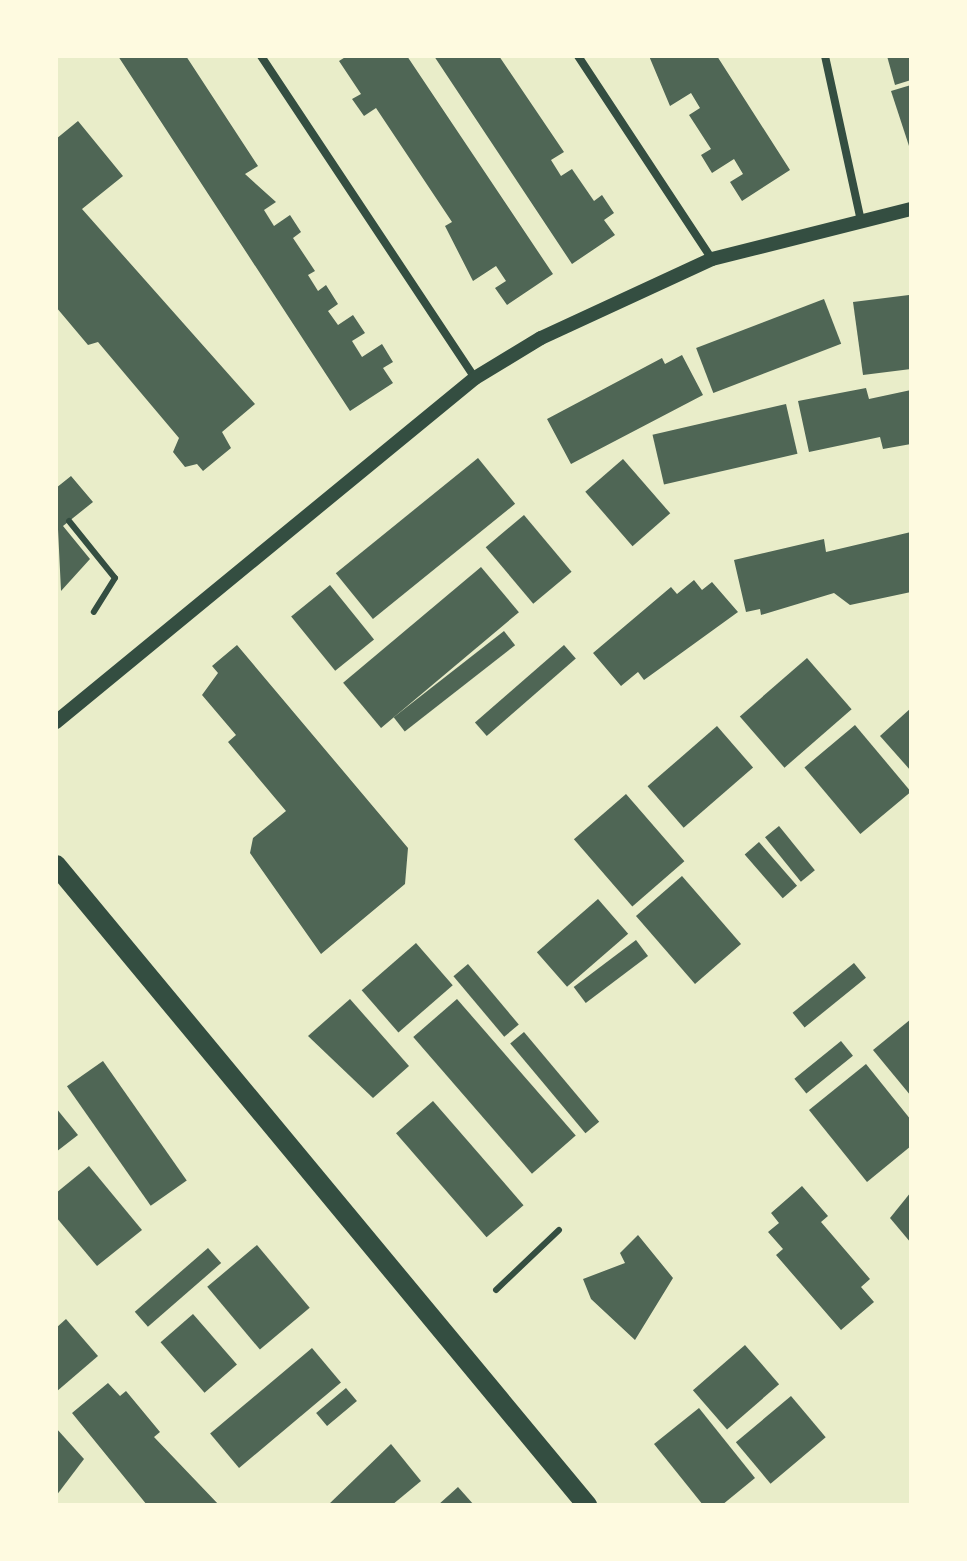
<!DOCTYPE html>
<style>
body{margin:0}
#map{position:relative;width:967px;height:1561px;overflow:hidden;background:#e9edc9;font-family:Poppins,sans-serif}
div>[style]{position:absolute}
.building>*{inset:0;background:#4f6655;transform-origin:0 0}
.service>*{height:6px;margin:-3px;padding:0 3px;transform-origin:3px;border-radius:3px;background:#344e41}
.minor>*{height:8px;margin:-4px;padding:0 4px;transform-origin:4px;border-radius:4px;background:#344e41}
.tertiary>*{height:14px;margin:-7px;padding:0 7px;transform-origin:7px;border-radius:7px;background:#344e41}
.primary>*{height:20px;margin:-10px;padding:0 10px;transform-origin:10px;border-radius:10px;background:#344e41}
span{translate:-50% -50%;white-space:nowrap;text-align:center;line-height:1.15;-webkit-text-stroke:8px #fefae0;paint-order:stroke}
.frame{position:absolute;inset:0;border:58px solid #fefae0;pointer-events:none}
</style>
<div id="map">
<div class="building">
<i style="clip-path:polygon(118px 56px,186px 56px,258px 166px,245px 174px,276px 202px,264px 210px,274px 226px,290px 215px,301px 232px,293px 238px,315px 271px,308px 275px,318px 291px,326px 285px,338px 304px,328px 311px,338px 325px,353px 315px,365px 333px,352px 341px,362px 357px,382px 344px,393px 362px,383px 368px,393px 383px,350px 411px)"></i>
<i style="clip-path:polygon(347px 56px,407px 56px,553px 274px,507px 305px,495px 288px,506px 281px,496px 266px,473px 281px,445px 226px,452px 222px,376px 108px,364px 116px,352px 99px,361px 94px,339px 61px)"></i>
<i style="clip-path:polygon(434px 56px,499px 56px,564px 152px,551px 160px,561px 176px,572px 169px,594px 201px,602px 195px,614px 213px,604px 220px,615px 235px,572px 264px)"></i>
<i style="clip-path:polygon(649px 56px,717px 56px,790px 170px,742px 201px,730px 182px,743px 174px,734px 159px,712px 173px,701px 155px,711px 149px,689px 115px,700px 108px,691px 93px,670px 106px)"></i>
<i style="clip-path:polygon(887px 56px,911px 56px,911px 80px,895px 85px)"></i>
<i style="clip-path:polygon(911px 85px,911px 149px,910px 149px,891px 91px)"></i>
<i style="clip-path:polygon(78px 121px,123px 176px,82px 209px,255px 404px,222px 432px,231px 448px,203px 471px,197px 464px,185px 467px,173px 452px,179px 438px,98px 342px,88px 345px,56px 307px,56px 139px)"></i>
<i style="clip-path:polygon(909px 295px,911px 369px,863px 375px,853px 302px)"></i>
<i style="left:824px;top:299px;width:48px;height:137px;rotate:69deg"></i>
<i style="clip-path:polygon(682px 355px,703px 395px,571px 464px,547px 419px,662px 358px,665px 364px)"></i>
<i style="clip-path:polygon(866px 388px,869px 399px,911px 390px,911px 444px,883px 449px,880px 437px,809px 452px,798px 401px)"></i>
<i style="left:786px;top:404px;width:51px;height:137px;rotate:77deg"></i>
<i style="left:478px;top:458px;width:59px;height:183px;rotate:51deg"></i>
<i style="left:623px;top:459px;width:72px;height:50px;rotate:49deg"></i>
<i style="clip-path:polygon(71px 476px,93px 502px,63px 526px,90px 559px,61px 591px,56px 488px)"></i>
<i style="left:524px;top:515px;width:74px;height:50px;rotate:50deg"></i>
<i style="clip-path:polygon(911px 532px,911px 592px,850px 605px,834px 593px,761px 615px,760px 609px,746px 612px,734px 560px,824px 539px,826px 552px)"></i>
<i style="left:481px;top:567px;width:59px;height:180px;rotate:50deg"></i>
<i style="clip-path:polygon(694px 580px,702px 590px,712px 582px,738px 612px,644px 680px,638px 672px,621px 686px,593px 653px,671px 587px,677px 594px)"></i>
<i style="left:330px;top:585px;width:70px;height:50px;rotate:51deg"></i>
<i style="left:504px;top:631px;width:18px;height:140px;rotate:52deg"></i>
<i style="clip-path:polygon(237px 645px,408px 848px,405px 884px,321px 954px,250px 853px,253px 838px,286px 811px,228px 742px,236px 735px,202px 695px,218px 673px,212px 666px)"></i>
<i style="left:564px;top:645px;width:18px;height:118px;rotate:49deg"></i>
<i style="left:807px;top:658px;width:68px;height:89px;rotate:49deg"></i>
<i style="clip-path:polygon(911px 708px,911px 771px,880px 736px)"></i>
<i style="left:855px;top:725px;width:87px;height:66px;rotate:50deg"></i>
<i style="left:717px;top:726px;width:55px;height:92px;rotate:49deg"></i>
<i style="left:626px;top:794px;width:89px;height:69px;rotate:49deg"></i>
<i style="left:779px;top:826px;width:57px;height:18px;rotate:51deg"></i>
<i style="left:759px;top:842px;width:58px;height:19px;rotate:49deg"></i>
<i style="left:682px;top:876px;width:90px;height:61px;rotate:49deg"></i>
<i style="left:598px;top:899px;width:46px;height:81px;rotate:49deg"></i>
<i style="left:636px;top:940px;width:20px;height:78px;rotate:53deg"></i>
<i style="left:416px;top:943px;width:56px;height:72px;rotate:49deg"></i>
<i style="left:854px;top:963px;width:19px;height:79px;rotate:51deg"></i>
<i style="left:468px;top:964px;width:79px;height:19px;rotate:50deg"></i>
<i style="clip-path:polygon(350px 999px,409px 1066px,373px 1098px,308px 1036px)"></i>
<i style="left:457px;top:999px;width:181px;height:58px;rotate:49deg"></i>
<i style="clip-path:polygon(911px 1019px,911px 1096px,873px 1050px)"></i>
<i style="left:524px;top:1032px;width:117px;height:18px;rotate:50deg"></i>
<i style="left:841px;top:1041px;width:19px;height:60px;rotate:51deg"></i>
<i style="left:103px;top:1061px;width:146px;height:44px;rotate:55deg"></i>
<i style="clip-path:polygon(866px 1064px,911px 1120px,911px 1146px,867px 1182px,809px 1110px)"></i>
<i style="left:433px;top:1101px;width:138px;height:49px;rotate:49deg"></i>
<i style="clip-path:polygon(56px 1108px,78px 1135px,56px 1152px)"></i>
<i style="clip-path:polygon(89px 1166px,142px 1230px,97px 1266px,56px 1217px,56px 1193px)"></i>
<i style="clip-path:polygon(802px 1186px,828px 1216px,821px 1222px,870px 1279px,861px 1287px,874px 1302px,841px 1330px,776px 1255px,783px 1249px,768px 1232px,779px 1223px,771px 1213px)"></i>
<i style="clip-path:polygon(911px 1192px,911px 1243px,890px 1218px)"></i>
<i style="clip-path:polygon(638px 1235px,673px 1278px,635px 1340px,591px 1299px,583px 1279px,625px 1263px,620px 1253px)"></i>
<i style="left:257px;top:1245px;width:82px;height:65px;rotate:50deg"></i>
<i style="left:208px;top:1248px;width:20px;height:97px;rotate:49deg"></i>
<i style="left:193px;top:1314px;width:67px;height:43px;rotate:49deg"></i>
<i style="clip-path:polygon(66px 1319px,98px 1356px,56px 1392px,56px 1328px)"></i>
<i style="left:745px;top:1345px;width:52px;height:69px;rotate:49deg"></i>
<i style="left:312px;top:1348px;width:45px;height:133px;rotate:50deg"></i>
<i style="clip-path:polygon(108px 1383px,120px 1396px,126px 1391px,160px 1432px,154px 1437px,219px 1505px,147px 1505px,72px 1413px)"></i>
<i style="left:346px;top:1388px;width:17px;height:39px;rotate:50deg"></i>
<i style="left:791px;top:1396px;width:54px;height:72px;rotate:50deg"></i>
<i style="clip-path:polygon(699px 1408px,755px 1478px,722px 1505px,703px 1505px,654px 1444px)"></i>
<i style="clip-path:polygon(56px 1428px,84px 1459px,56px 1496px)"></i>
<i style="clip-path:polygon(391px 1444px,421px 1481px,392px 1505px,328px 1505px)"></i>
<i style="clip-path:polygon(458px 1487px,474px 1505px,438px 1505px)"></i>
</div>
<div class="service">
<i style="left:69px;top:521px;width:73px;rotate:51.1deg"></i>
<i style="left:115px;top:578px;width:40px;rotate:122deg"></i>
<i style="left:496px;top:1290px;width:87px;rotate:-43.6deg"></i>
</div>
<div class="minor">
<i style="left:261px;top:56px;width:387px;rotate:56.4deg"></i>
<i style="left:578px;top:56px;width:243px;rotate:56.6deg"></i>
<i style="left:825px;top:56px;width:165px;rotate:77.7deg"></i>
</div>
<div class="tertiary">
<i style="left:56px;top:722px;width:542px;rotate:-39.39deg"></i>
<i style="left:475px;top:378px;width:77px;rotate:-31.2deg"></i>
<i style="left:541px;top:338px;width:188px;rotate:-24.8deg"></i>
<i style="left:712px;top:259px;width:205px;rotate:-14.1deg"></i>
</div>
<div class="primary">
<i style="left:56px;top:865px;width:832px;rotate:50.32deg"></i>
</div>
<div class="frame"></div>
</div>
